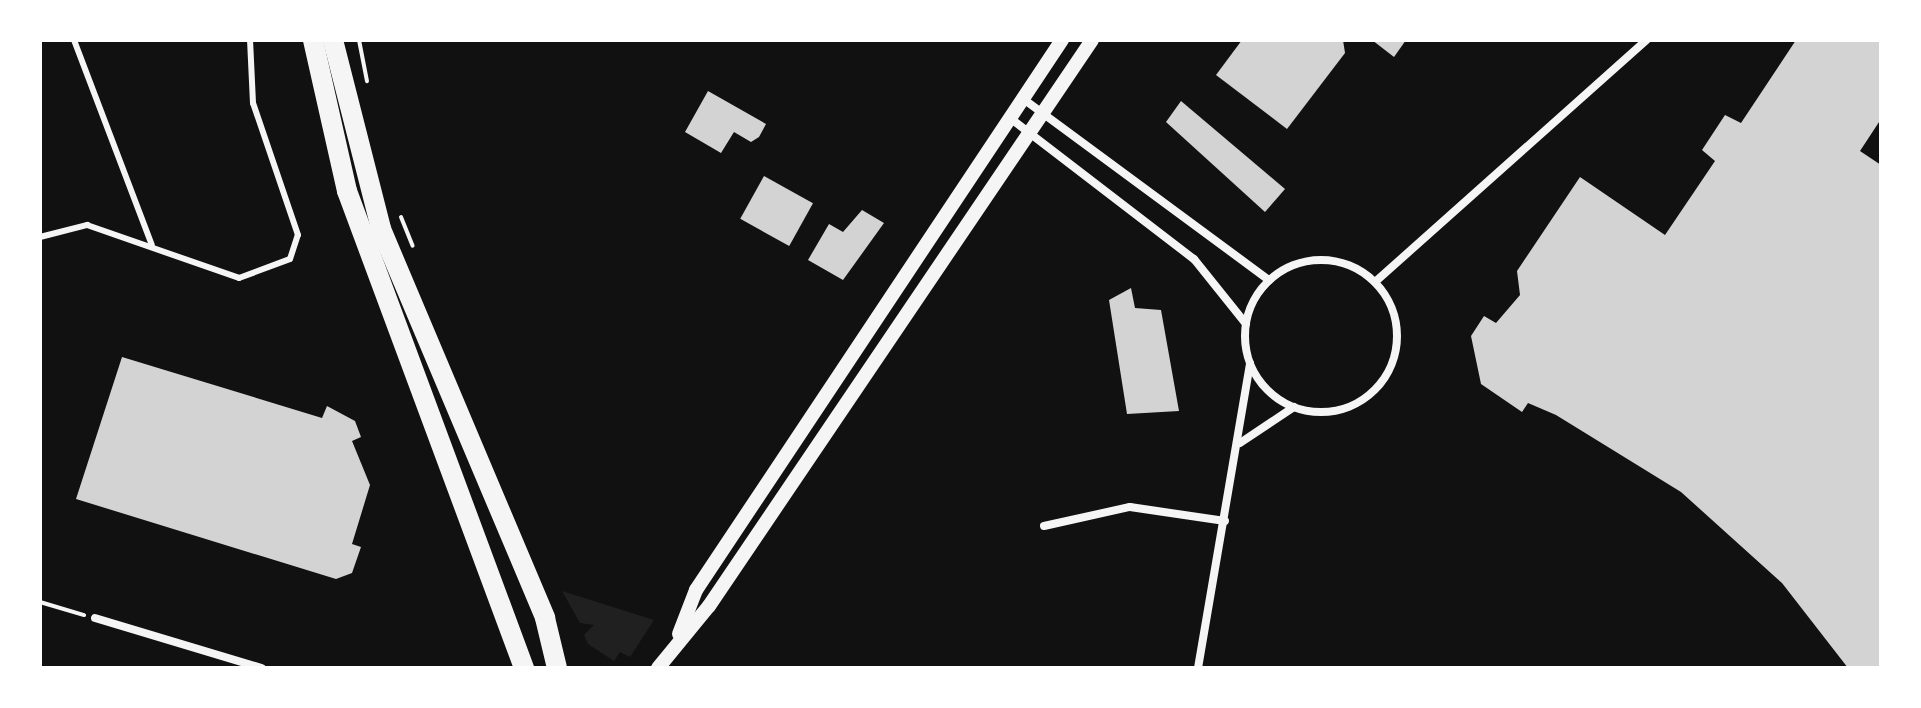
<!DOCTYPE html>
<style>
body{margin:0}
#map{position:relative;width:1921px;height:708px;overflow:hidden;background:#111;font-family:Rubik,sans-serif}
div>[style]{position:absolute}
.green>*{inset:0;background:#202020}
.building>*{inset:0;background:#d3d3d3;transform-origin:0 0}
.path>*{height:4px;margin:-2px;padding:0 2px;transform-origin:2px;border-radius:2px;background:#f5f5f5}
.service>*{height:6px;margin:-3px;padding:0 3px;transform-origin:3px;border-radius:3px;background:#f5f5f5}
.minor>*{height:8px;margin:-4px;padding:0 4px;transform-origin:4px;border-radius:4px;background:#f5f5f5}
.minor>.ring{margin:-4px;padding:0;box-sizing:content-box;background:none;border:8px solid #f5f5f5;border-radius:50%}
.tertiary>*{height:14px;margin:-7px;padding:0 7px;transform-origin:7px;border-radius:7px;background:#f5f5f5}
.primary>*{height:20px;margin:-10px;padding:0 10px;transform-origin:10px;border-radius:10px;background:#f5f5f5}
span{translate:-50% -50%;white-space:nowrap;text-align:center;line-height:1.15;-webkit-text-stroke:6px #fff;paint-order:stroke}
.frame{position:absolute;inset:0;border:42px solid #fff;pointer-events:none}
</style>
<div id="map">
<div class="green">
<i style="clip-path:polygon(562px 591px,654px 620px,630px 657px,620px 652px,614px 661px,588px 644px,584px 635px,594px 625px,580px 623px)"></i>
</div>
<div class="building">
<i style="clip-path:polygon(1242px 40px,1343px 40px,1345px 53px,1287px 129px,1216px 75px)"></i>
<i style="clip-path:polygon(1372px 40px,1406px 40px,1394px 57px)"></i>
<i style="clip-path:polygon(1796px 40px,1881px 40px,1881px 119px,1860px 151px,1881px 165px,1881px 668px,1848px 668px,1782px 583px,1681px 492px,1556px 415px,1528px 403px,1522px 412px,1481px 384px,1471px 336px,1484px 316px,1496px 323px,1520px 295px,1517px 271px,1580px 177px,1665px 235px,1715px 161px,1702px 150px,1725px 115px,1741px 123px)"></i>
<i style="clip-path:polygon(708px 91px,766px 124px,759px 137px,751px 142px,734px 132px,721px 153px,685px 132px)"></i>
<i style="clip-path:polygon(1181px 101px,1285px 189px,1265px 212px,1166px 122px)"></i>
<i style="left:764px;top:176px;width:56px;height:49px;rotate:29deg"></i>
<i style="clip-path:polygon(862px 210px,884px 223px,843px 280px,808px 260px,829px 224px,843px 232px)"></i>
<i style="clip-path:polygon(1131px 288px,1135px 308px,1161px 310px,1179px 411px,1127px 414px,1109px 300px)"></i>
<i style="clip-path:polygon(122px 357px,322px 418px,327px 406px,355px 421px,361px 437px,352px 441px,370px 485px,352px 544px,361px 547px,352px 573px,336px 579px,76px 499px)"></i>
</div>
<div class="path">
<i style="left:359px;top:40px;width:42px;rotate:79deg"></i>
<i style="left:401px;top:217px;width:31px;rotate:68deg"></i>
<i style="left:40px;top:602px;width:46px;rotate:16.5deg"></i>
</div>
<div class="service">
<i style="left:74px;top:40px;width:219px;rotate:69.2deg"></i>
<i style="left:40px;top:237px;width:49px;rotate:-14.3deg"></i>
<i style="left:87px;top:225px;width:161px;rotate:19.2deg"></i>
<i style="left:239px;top:278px;width:54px;rotate:-20.4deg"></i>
<i style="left:290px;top:259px;width:25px;rotate:-72deg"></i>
<i style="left:298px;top:235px;width:139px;rotate:-108.8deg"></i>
<i style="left:253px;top:103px;width:63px;rotate:-92.7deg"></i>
</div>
<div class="minor">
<i style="left:1022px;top:98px;width:307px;rotate:36.4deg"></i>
<i style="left:1010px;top:118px;width:232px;rotate:37.5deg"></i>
<i style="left:1194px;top:259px;width:83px;rotate:51.3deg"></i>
<i class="ring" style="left:1245px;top:260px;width:144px;height:144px"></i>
<i style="left:1375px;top:282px;width:364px;rotate:-41.7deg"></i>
<i style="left:1240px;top:443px;width:65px;rotate:-33.7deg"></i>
<i style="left:1044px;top:526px;width:88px;rotate:-12.5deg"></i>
<i style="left:1130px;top:507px;width:96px;rotate:8.4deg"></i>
<i style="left:95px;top:618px;width:174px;rotate:16.7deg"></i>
<i style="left:1198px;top:668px;width:309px;rotate:-80.3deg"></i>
</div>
<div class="tertiary">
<i style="left:679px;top:634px;width:47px;rotate:-68.9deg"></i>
<i style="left:696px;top:590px;width:661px;rotate:-56.36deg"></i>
<i style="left:658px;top:668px;width:80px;rotate:-50.6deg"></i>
<i style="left:709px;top:606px;width:683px;rotate:-55.91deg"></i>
</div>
<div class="primary">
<i style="left:313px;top:40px;width:155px;rotate:77.3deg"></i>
<i style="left:347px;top:191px;width:509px;rotate:69.64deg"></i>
<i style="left:333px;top:40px;width:195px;rotate:75.7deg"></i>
<i style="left:381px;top:229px;width:422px;rotate:67.1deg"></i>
<i style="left:545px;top:618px;width:51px;rotate:76.5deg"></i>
</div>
<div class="frame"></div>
</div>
